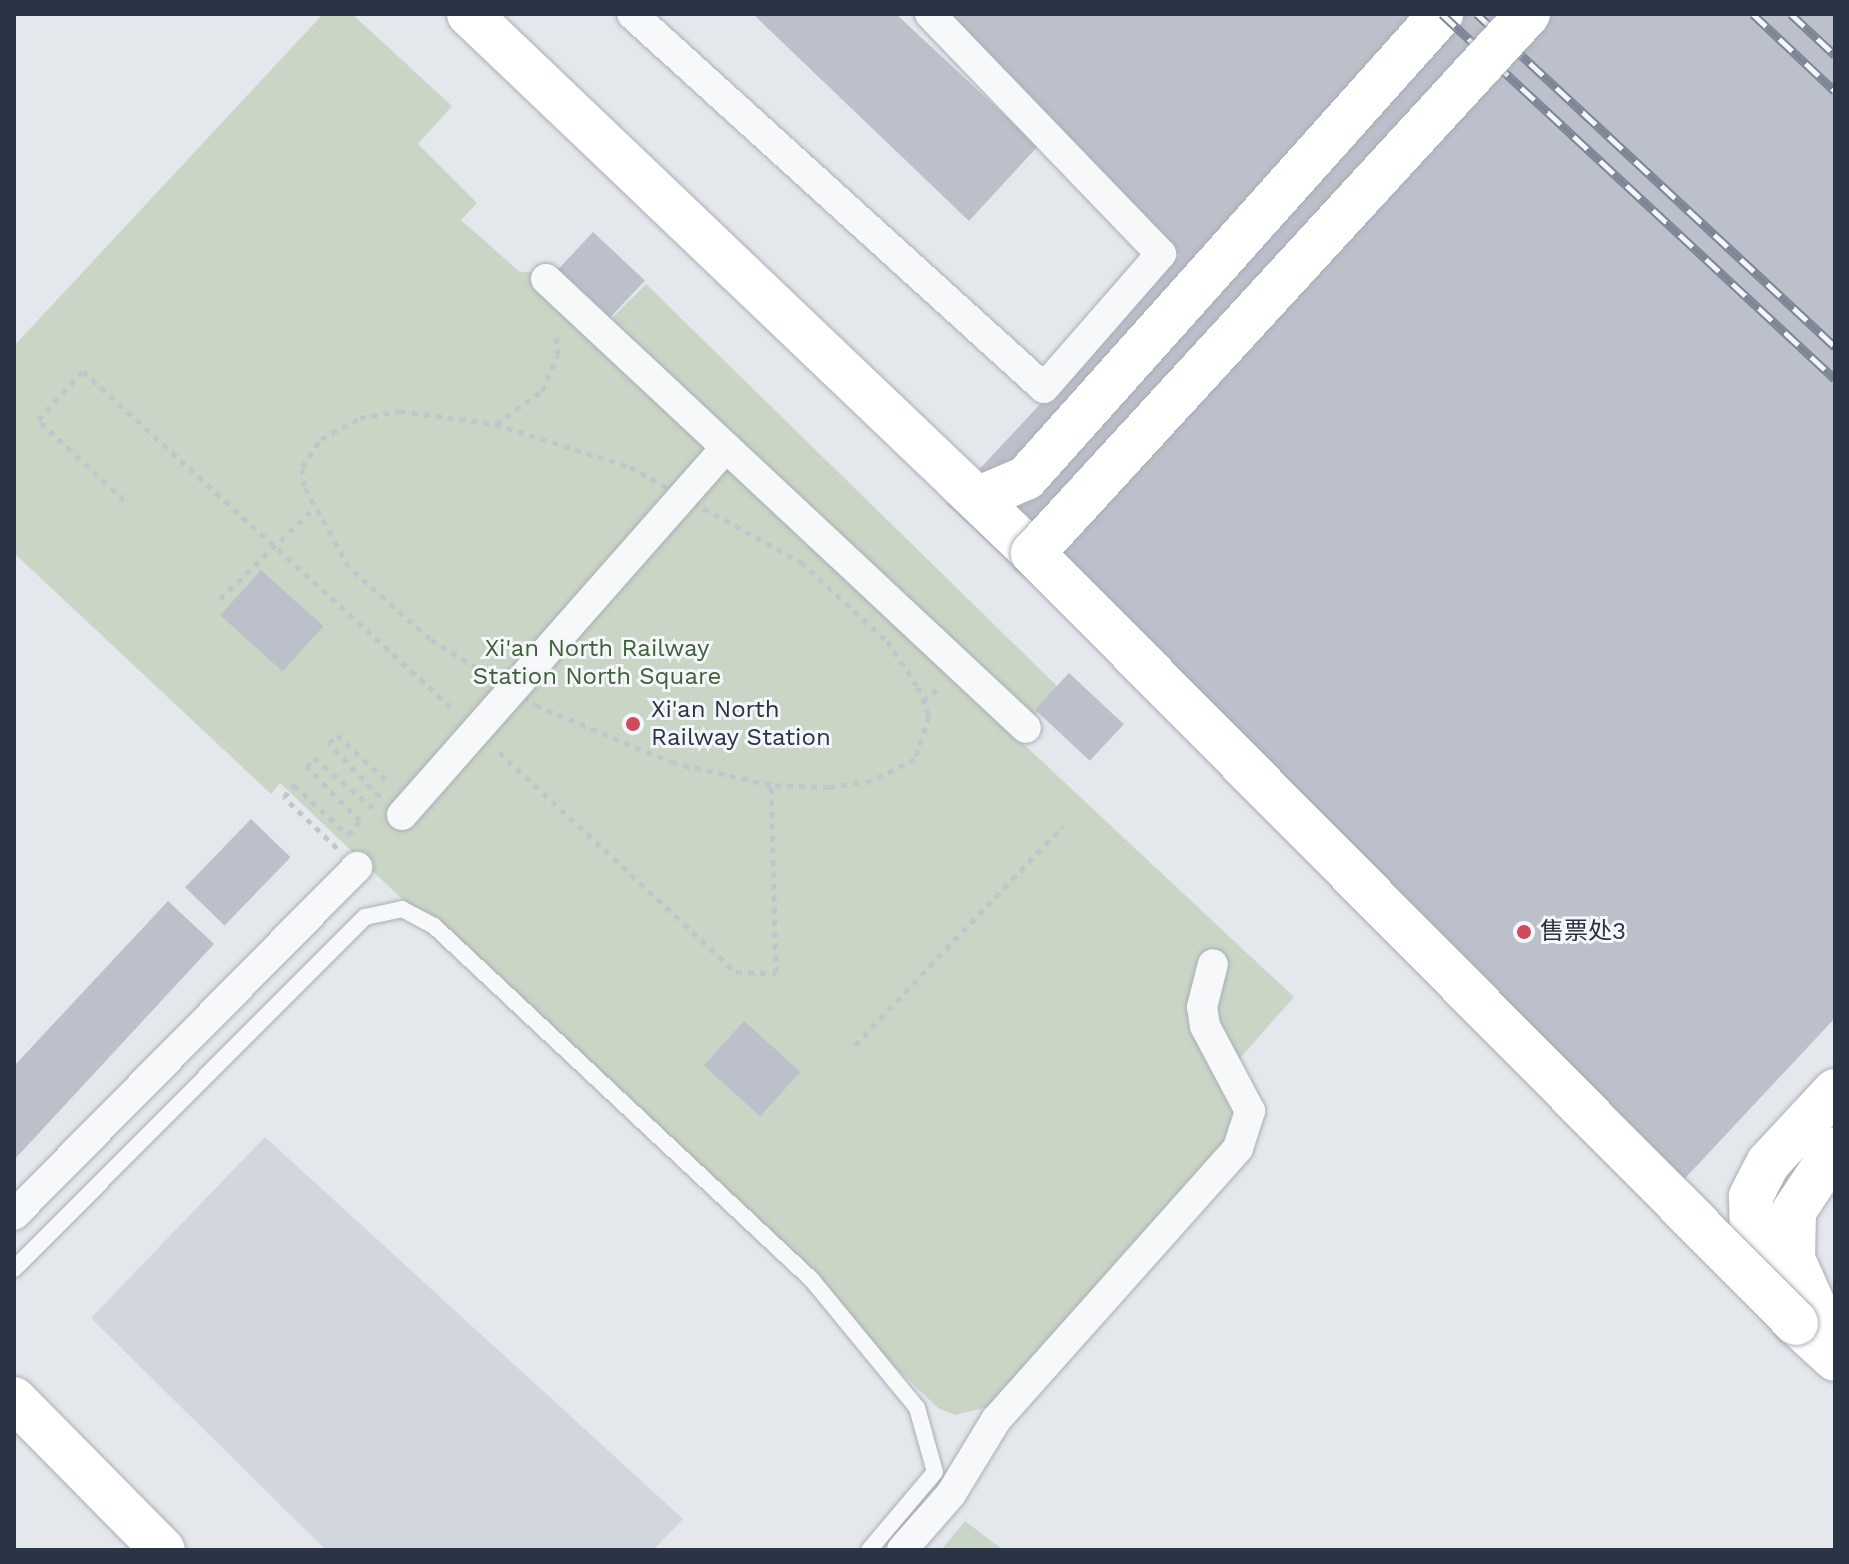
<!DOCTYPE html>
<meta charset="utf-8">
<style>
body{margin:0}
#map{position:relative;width:1849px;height:1564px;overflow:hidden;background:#e4e7ec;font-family:"Work Sans","Noto Sans SC",sans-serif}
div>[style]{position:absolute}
.built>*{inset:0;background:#d2d6de}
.green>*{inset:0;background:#c9d6c5}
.building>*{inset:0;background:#bbc0ca;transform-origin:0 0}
.path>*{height:5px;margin-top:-2.5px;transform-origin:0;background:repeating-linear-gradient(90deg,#c2c5cb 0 6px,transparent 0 12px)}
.roads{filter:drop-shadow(0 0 2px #a9aeb7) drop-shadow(0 0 2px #a9aeb7)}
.lane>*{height:16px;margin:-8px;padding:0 8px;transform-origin:8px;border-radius:8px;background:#f7f8fa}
.street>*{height:30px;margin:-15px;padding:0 15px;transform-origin:15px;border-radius:15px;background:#f7f8fa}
.secondary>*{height:44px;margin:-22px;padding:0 22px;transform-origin:22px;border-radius:22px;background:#fff}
.primary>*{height:44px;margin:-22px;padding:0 22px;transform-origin:22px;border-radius:22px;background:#fff}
.rail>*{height:9px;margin-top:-4.5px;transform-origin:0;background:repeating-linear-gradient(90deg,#f4f6f9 0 18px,#7d8696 0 36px);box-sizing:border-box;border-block:2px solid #7d8696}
.bridges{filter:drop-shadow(0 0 2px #a9aeb7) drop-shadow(0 0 2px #a9aeb7)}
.secondary-bridge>*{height:44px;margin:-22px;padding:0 22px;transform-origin:22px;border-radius:22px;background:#fff}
.dots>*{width:22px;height:22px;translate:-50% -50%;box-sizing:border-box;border:4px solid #f4f6f9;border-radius:50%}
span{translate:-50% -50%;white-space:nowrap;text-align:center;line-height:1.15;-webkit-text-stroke:6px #f4f6f9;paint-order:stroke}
.park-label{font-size:24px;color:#3f6138}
.poi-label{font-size:24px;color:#2b3445}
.left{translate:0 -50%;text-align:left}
.frame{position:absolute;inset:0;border:16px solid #2b3445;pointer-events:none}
</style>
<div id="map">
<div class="built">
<i style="clip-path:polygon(265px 1137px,683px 1519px,653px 1550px,326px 1550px,91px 1318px)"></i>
</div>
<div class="green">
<i style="clip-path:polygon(323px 14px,352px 14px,452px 106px,418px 144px,477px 203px,461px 220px,520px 272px,558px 273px,607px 323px,646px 284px,1059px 688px,1016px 737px,1294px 997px,1221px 1080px,1237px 1123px,1221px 1159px,992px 1406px,955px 1415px,938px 1408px,280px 783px,271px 794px,14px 553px,14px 346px)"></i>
<i style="clip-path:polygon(965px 1521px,1003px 1550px,941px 1550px)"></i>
</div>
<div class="building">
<i style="clip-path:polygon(753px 14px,896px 14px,1038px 146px,969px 221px)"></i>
<i style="clip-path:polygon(919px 14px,1835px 14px,1835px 1018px,1675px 1189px,947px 504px,1179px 255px)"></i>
<i style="left:593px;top:232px;width:71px;height:51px;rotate:43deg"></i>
<i style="left:261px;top:570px;width:84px;height:61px;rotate:42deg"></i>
<i style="left:1069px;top:673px;width:75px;height:50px;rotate:43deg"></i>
<i style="left:251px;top:819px;width:55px;height:95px;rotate:44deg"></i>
<i style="clip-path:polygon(168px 901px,214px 944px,14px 1160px,14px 1066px)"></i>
<i style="left:744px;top:1021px;width:76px;height:60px;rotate:42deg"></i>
</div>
<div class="path">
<i style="left:400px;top:411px;width:96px;rotate:7.8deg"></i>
<i style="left:495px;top:424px;width:142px;rotate:17.7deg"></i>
<i style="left:630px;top:467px;width:196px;rotate:29.1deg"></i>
<i style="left:801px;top:562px;width:117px;rotate:42.6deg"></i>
<i style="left:887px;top:641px;width:55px;rotate:56deg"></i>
<i style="left:918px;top:687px;width:31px;rotate:69deg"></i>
<i style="left:929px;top:716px;width:45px;rotate:108deg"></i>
<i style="left:915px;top:759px;width:49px;rotate:153.4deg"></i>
<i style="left:871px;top:781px;width:42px;rotate:171.9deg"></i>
<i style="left:829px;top:787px;width:58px;rotate:-178deg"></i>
<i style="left:771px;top:785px;width:99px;rotate:-167.2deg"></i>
<i style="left:674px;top:763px;width:147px;rotate:-157.3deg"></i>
<i style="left:538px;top:706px;width:127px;rotate:-148.2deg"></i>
<i style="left:430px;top:639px;width:108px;rotate:-138.4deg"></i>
<i style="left:349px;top:567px;width:93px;rotate:-119.1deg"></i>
<i style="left:304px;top:486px;width:19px;rotate:-96deg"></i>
<i style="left:302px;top:467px;width:34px;rotate:-56deg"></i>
<i style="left:321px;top:439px;width:44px;rotate:-28.3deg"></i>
<i style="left:360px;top:418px;width:41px;rotate:-9.9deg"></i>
<i style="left:496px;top:424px;width:57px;rotate:-35.7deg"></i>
<i style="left:542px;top:391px;width:39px;rotate:-66deg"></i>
<i style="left:558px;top:355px;width:22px;rotate:-95deg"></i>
<i style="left:124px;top:500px;width:117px;rotate:-137.1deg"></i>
<i style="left:38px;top:420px;width:67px;rotate:-47.4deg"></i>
<i style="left:83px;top:371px;width:503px;rotate:42.42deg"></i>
<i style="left:220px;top:599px;width:128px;rotate:-44.1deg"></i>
<i style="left:923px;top:701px;width:19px;rotate:-39deg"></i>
<i style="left:499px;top:752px;width:323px;rotate:42.9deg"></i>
<i style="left:736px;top:972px;width:40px;rotate:1.4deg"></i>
<i style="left:776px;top:973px;width:188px;rotate:-91.5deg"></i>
<i style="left:380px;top:797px;width:74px;rotate:-133.4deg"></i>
<i style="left:329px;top:743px;width:11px;rotate:-45deg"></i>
<i style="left:337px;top:735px;width:72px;rotate:42.8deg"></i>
<i style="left:337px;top:848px;width:74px;rotate:-136.1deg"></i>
<i style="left:284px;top:797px;width:16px;rotate:-50deg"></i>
<i style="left:294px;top:785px;width:74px;rotate:42.8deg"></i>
<i style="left:348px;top:835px;width:18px;rotate:-49deg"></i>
<i style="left:360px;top:821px;width:76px;rotate:-134.5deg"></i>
<i style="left:307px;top:767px;width:11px;rotate:-52deg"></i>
<i style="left:314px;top:758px;width:77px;rotate:40.3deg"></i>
<i style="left:855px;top:1045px;width:302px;rotate:-46.5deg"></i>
</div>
<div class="roads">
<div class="lane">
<i style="left:14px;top:1269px;width:497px;rotate:-45.1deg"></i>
<i style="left:365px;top:917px;width:38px;rotate:-12deg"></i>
<i style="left:402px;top:909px;width:36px;rotate:28deg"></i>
<i style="left:434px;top:926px;width:518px;rotate:43.12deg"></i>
<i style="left:812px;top:1280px;width:166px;rotate:50.6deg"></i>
<i style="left:917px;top:1408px;width:66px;rotate:74.3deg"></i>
<i style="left:935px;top:1472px;width:102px;rotate:130.2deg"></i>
</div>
<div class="street">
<i style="left:632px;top:14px;width:556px;rotate:42.23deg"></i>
<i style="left:1044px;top:388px;width:178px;rotate:-48.9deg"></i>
<i style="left:1161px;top:254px;width:333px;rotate:-133.9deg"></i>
<i style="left:546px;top:279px;width:657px;rotate:43.09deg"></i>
<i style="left:402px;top:815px;width:490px;rotate:-48.6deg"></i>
<i style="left:14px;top:1215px;width:489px;rotate:-45.4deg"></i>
<i style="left:902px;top:1550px;width:74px;rotate:-48.8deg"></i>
<i style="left:951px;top:1494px;width:87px;rotate:-58.7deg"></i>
<i style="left:996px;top:1420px;width:364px;rotate:-48.3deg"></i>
<i style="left:1238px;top:1148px;width:39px;rotate:-72deg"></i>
<i style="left:1250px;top:1111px;width:96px;rotate:-117.9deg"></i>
<i style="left:1205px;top:1026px;width:19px;rotate:-99deg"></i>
<i style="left:1202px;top:1007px;width:44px;rotate:-75.7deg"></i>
</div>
<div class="secondary">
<i style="left:469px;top:14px;width:702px;rotate:43.67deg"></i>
<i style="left:977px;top:499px;width:53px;rotate:-23.2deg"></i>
<i style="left:1026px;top:478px;width:623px;rotate:-48.19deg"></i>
<i style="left:959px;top:482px;width:103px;rotate:43.8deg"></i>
<i style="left:1835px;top:1091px;width:98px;rotate:132.9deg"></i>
<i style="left:1768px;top:1163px;width:38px;rotate:117deg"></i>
<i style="left:1751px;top:1197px;width:43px;rotate:88.7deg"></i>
<i style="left:1752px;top:1240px;width:43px;rotate:71.1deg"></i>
<i style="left:1766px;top:1281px;width:52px;rotate:54.5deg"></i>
<i style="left:1796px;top:1323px;width:53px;rotate:42.7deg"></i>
<i style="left:1834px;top:1329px;width:21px;rotate:-139deg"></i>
<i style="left:1818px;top:1315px;width:61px;rotate:-114.1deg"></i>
<i style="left:1793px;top:1259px;width:48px;rotate:-88.8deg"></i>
<i style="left:1794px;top:1211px;width:74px;rotate:-56.5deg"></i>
</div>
<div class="primary">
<i style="left:14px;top:1399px;width:212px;rotate:45.4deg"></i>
</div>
</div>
<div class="rail">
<i style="left:1442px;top:14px;width:536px;rotate:42.88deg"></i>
<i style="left:1477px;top:14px;width:489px;rotate:42.9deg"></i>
<i style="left:1753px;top:14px;width:112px;rotate:43.2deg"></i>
<i style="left:1791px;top:14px;width:60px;rotate:43deg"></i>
</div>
<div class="bridges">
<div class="secondary-bridge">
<i style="left:1528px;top:14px;width:732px;rotate:132.56deg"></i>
<i style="left:1033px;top:553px;width:1084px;rotate:45.26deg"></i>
</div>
</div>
<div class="dots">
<i style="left:633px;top:724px;background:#d1495b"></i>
<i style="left:1524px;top:932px;background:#d1495b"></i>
</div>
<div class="park-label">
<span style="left:597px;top:663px">Xi'an North Railway<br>Station North Square</span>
</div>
<div class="poi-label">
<span class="left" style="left:651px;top:724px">Xi'an North<br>Railway Station</span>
<span class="left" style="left:1540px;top:932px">售票处3</span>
</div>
<div class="frame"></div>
</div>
